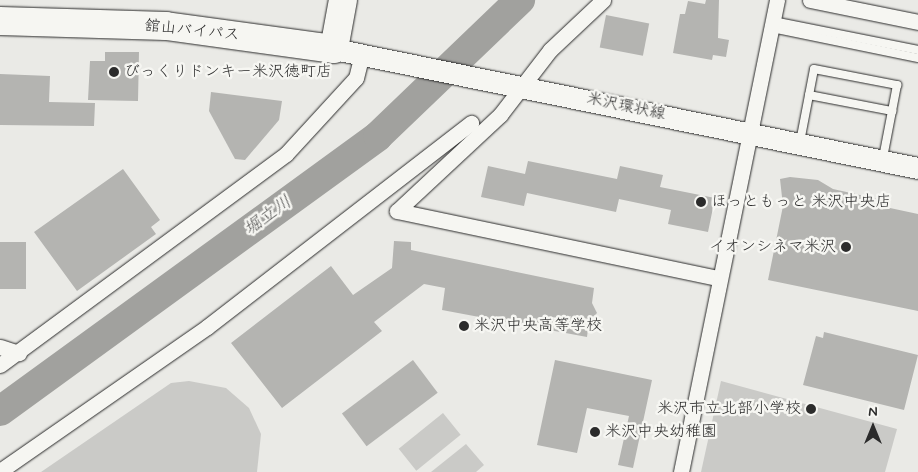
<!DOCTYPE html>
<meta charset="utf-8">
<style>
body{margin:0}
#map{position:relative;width:918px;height:472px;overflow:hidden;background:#eaeae6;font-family:Mynerve,"Klee One",sans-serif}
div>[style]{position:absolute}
.green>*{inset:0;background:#cacac7;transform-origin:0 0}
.river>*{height:30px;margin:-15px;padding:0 15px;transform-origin:15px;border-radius:15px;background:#a1a19e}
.building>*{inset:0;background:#b4b4b1;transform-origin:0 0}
.roads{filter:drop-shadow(0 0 1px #2b2b2b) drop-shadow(0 0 1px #2b2b2b)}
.lane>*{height:8px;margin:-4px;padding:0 4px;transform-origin:4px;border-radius:4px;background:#f6f6f2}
.street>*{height:15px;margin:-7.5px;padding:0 7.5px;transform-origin:7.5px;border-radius:7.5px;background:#f6f6f2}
.secondary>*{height:21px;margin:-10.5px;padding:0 10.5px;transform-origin:10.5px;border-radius:10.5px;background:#f6f6f2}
.highway>*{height:28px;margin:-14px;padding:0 14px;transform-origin:14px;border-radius:14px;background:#f6f6f2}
.dots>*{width:14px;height:14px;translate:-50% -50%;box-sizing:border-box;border:2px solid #f6f6f2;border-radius:50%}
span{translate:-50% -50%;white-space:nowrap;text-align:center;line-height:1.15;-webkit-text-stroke:5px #f6f6f2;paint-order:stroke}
.street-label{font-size:16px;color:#2b2b2b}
.poi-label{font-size:16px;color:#2b2b2b}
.left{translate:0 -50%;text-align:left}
.right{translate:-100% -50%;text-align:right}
.water-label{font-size:18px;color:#545453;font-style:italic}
.north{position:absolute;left:848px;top:402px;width:50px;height:50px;-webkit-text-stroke:4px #f6f6f2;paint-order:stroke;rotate:0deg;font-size:14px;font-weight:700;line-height:20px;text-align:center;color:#2b2b2b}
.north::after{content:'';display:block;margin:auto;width:18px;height:22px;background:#2b2b2b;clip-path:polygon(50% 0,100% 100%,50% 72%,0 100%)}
</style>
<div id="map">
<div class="green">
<i style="clip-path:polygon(189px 381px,226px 388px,249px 408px,261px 434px,257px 472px,41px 472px,171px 383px)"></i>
<i style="clip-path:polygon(721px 381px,897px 429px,885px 472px,701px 472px)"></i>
<i style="left:443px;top:413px;width:28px;height:57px;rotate:51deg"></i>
<i style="clip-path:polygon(466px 444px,484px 465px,476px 472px,431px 472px)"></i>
</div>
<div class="river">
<i style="left:0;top:411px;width:467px;rotate:-36deg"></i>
<i style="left:378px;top:136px;width:197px;rotate:-43.8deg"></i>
</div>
<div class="building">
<i style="clip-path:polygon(706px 0,719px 0,718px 38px,729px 40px,726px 57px,713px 55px,712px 60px,673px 53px,680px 14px,685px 14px,688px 1px,705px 4px)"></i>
<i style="left:606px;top:15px;width:44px;height:33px;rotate:11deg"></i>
<i style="clip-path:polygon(105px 52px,139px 52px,138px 101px,88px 100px,90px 61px,105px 61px)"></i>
<i style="clip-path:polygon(0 74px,50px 76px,49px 102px,95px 103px,94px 126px,0 125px)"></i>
<i style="clip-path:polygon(211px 92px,282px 101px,279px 120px,245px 160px,235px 159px,209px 111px)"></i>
<i style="clip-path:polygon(528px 161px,617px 179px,620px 166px,663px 175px,660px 187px,715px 198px,708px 232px,668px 224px,671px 210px,619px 199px,616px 212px,527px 193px,524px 206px,481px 197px,488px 166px,525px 174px)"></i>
<i style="clip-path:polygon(123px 169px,160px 220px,151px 227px,156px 234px,77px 291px,34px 232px)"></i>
<i style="clip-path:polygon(790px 177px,818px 180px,833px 189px,878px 199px,876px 205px,918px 214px,918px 311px,768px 280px,783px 206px,780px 179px)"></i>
<i style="clip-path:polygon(394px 241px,411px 242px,411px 250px,594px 288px,592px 303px,597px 313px,589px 321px,587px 337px,442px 310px,445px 288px,424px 284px,374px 322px,382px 331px,282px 408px,231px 343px,331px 266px,353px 295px,392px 268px)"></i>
<i style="left:0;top:242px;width:26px;height:47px"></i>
<i style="clip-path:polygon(824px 332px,918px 355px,904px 410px,803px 385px,816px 336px,823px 338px)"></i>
<i style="left:413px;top:360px;width:41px;height:89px;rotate:53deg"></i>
<i style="clip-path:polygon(555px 360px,652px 380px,633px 468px,618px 465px,629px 416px,587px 408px,577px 453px,537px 445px)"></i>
</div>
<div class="roads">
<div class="lane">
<i style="left:773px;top:21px;width:148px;rotate:11.3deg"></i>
<i style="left:772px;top:28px;width:149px;rotate:11.6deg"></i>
<i style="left:809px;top:95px;width:85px;rotate:10.9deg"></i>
<i style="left:800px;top:142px;width:74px;rotate:-79.1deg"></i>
<i style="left:814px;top:69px;width:85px;rotate:10.9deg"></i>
<i style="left:897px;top:85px;width:74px;rotate:100.9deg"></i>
</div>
<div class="street">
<i style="left:810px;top:0;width:110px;rotate:11.5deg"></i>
<i style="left:397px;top:211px;width:329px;rotate:11.8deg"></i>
<i style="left:397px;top:211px;width:141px;rotate:-43deg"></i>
<i style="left:500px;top:115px;width:82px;rotate:-52.4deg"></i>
<i style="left:550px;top:50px;width:73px;rotate:-43.3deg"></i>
<i style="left:0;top:347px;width:20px;rotate:18deg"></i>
<i style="left:0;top:365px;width:355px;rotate:-36.4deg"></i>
<i style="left:286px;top:154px;width:103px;rotate:-47.4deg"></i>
<i style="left:356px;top:78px;width:25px;rotate:-76deg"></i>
<i style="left:0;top:471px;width:252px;rotate:-34.8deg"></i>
<i style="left:207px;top:327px;width:334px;rotate:-37.7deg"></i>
<i style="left:681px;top:472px;width:482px;rotate:-78.5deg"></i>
</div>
<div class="secondary">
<i style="left:334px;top:49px;width:596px;rotate:11.52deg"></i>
</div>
<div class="highway">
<i style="left:0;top:21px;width:166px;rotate:1.7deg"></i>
<i style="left:166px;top:26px;width:170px;rotate:7.8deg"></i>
<i style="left:334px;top:49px;width:50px;rotate:-79.6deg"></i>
</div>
</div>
<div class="dots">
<i style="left:114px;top:72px;background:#2b2b2b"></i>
<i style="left:701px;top:202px;background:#2b2b2b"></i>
<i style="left:846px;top:247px;background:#2b2b2b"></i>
<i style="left:464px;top:326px;background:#2b2b2b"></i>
<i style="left:811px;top:409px;background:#2b2b2b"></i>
<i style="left:595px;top:432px;background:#2b2b2b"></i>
</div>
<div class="street-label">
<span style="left:192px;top:31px;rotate:6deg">舘山バイパス</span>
<span style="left:626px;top:107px;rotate:12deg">米沢環状線</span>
</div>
<div class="poi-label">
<span class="left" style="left:124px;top:72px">びっくりドンキー米沢徳町店</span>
<span class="left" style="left:711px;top:202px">ほっともっと 米沢中央店</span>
<span class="right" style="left:836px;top:247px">イオンシネマ米沢</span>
<span class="left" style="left:474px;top:326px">米沢中央高等学校</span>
<span class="right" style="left:801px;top:409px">米沢市立北部小学校</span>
<span class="left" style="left:605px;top:432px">米沢中央幼稚園</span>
</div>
<div class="water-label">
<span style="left:268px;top:216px;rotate:-36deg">堀立川</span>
</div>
<div class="north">N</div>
</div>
